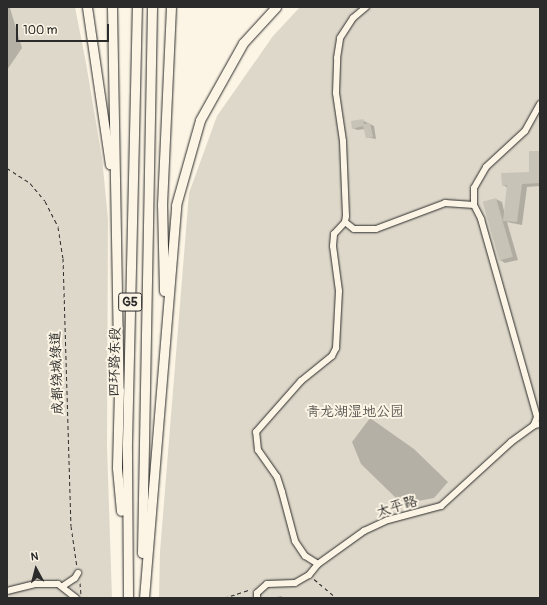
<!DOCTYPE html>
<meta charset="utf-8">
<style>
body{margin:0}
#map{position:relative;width:547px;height:605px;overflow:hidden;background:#fcf5e5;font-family:Pangolin,"LXGW WenKai TC",sans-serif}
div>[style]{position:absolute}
.green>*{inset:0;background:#ded8ca}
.water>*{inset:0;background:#b4b0a5}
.shadow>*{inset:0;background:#0003}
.building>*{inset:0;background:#c8c3b7;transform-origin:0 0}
.path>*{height:1px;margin-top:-0.5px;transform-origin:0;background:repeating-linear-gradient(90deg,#2b2b2b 0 4px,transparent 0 7px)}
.roads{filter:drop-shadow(0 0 1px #2b2b2b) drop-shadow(0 0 1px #2b2b2b)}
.minor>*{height:6px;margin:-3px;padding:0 3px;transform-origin:3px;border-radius:3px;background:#fcf5e5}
.highway>*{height:9px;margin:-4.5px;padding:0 4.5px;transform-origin:4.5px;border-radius:4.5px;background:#fcf5e5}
span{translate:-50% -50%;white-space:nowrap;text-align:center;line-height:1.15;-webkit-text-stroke:4px #fcf5e5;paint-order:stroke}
.shield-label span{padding:1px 3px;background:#fcf5e5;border:1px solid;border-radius:3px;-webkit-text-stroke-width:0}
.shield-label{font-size:13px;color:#2b2b2b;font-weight:700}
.street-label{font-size:14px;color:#2b2b2b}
.park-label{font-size:14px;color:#585653}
.frame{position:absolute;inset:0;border:8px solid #2b2b2b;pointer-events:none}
.north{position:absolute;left:16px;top:549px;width:40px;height:40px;-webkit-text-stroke:3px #fcf5e5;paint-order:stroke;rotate:353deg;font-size:11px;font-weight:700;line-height:16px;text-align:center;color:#2b2b2b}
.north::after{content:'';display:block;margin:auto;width:14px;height:18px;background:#2b2b2b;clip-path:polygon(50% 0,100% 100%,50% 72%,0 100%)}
.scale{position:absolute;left:16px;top:24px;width:93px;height:18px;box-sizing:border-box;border:2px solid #2b2b2b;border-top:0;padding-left:5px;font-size:12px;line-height:14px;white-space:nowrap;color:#2b2b2b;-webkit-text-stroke:3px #fcf5e5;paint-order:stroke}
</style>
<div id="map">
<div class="green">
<i style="clip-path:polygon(7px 7px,75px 7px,86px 63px,102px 158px,108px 219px,107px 446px,112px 598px,7px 598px)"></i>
<i style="clip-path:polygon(300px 7px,540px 7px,540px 598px,159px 598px,160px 552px,189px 193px,217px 116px,273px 36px)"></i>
</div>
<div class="water">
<i style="clip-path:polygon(7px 7px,10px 8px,22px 48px,7px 70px)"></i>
<i style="clip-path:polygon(370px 418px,414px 449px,448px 482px,434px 498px,407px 503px,397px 499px,361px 464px,352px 442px)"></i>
</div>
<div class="shadow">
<i style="clip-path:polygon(362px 120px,374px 126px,376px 139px,366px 137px,365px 129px,357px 130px,353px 128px)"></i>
<i style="clip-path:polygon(540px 152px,540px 186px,527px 187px,522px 225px,507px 222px,518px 260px,505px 263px,500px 260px,496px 199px,502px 202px,505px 215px,508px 188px,503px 185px,530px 173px)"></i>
<i style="clip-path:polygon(281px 596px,284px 598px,272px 598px)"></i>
</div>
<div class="building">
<i style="clip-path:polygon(363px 119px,364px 124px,370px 123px,373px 137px,366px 138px,363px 126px,352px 129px,351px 121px)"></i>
<i style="clip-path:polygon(529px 151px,540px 151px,540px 183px,522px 184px,517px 222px,503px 221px,507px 185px,502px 186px,501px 173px,529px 172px)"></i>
<i style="left:496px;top:198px;width:61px;height:14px;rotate:74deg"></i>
</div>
<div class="path">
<i style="left:7px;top:168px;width:27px;rotate:33deg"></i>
<i style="left:30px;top:183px;width:23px;rotate:50deg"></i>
<i style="left:45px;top:201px;width:29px;rotate:63deg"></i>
<i style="left:58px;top:227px;width:31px;rotate:81deg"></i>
<i style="left:63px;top:258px;width:268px;rotate:88.3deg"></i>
<i style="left:71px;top:526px;width:41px;rotate:81.7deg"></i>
<i style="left:314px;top:579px;width:30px;rotate:40deg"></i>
<i style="left:80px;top:583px;width:12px;rotate:85deg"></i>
<i style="left:224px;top:598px;width:28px;rotate:-18deg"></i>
</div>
<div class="roads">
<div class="minor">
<i style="left:474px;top:205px;width:17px;rotate:-90deg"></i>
<i style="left:474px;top:188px;width:24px;rotate:-60deg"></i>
<i style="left:486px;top:167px;width:53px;rotate:-42.7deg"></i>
<i style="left:525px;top:131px;width:31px;rotate:-61deg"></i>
<i style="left:345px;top:222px;width:11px;rotate:38deg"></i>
<i style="left:354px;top:229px;width:22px"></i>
<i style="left:376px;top:229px;width:74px;rotate:-20.6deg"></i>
<i style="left:445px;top:203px;width:29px;rotate:4deg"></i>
<i style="left:474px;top:205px;width:16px;rotate:63deg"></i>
<i style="left:481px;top:219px;width:206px;rotate:74.2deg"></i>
<i style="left:537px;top:417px;width:9px;rotate:111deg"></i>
<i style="left:318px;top:564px;width:15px;rotate:-148deg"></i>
<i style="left:305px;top:556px;width:18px;rotate:-124deg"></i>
<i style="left:295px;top:541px;width:51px;rotate:-104.9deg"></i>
<i style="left:282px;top:492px;width:16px;rotate:-108deg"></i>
<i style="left:277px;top:477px;width:33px;rotate:-125deg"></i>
<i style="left:258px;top:450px;width:18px;rotate:-96deg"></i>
<i style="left:256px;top:432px;width:68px;rotate:-48.6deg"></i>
<i style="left:301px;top:381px;width:40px;rotate:-39deg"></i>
<i style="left:332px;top:356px;width:9px;rotate:-63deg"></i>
<i style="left:336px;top:348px;width:57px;rotate:-87deg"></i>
<i style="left:339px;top:291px;width:45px;rotate:-97.6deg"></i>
<i style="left:333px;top:246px;width:12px;rotate:-85deg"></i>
<i style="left:334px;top:234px;width:16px;rotate:-47deg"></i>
<i style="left:345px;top:222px;width:6px;rotate:-81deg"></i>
<i style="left:346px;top:216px;width:75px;rotate:-92.3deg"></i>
<i style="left:343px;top:141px;width:49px;rotate:-98.3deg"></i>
<i style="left:336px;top:93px;width:35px;rotate:-88deg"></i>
<i style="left:337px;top:58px;width:20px;rotate:-81deg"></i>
<i style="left:340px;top:38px;width:24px;rotate:-57deg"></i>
<i style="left:353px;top:18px;width:17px;rotate:-40deg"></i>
<i style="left:63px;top:586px;width:14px;rotate:-34deg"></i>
<i style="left:75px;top:578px;width:6px;rotate:-59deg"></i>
<i style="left:7px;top:591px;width:30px;rotate:-14deg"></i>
<i style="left:36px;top:584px;width:22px"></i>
<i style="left:58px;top:584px;width:23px;rotate:38deg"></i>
<i style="left:257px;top:598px;width:5px;rotate:-90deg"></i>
<i style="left:257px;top:593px;width:13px;rotate:-42deg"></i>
<i style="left:267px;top:584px;width:28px;rotate:-2deg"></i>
<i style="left:295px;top:583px;width:16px;rotate:-30deg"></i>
<i style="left:309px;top:575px;width:14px;rotate:-51deg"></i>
<i style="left:318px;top:564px;width:57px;rotate:-35.7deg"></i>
<i style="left:364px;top:531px;width:26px;rotate:-25deg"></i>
<i style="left:388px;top:520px;width:55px;rotate:-14.8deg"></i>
<i style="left:441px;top:506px;width:95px;rotate:-42.4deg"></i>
<i style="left:511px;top:442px;width:29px;rotate:-36deg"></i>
<i style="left:534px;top:425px;width:6px;rotate:-9deg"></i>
</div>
<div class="highway">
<i style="left:87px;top:7px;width:159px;rotate:81.7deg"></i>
<i style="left:112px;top:7px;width:383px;rotate:89deg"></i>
<i style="left:119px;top:390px;width:78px;rotate:91.5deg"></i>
<i style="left:117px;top:468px;width:43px;rotate:84.7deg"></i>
<i style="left:164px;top:291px;width:86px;rotate:-91.3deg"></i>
<i style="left:162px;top:205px;width:198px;rotate:-87.4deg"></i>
<i style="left:142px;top:553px;width:546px;rotate:-88.95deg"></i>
<i style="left:128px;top:598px;width:155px;rotate:-90.4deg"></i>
<i style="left:127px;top:443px;width:436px;rotate:-88.7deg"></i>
<i style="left:144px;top:598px;width:394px;rotate:-85.3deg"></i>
<i style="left:176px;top:205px;width:88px;rotate:-74.2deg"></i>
<i style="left:200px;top:120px;width:88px;rotate:-60.8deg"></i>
<i style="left:243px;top:43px;width:49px;rotate:-47.5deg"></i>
</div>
</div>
<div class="shield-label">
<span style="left:130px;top:302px">G5</span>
</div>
<div class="street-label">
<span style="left:115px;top:362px;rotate:-89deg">四环路东段</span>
<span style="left:57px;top:373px;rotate:-92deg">成都绕城绿道</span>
<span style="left:397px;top:507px;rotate:-17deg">太平路</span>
</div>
<div class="park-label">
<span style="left:355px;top:412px">青龙湖湿地公园</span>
</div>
<div class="frame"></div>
<div class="north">N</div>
<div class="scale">100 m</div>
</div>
